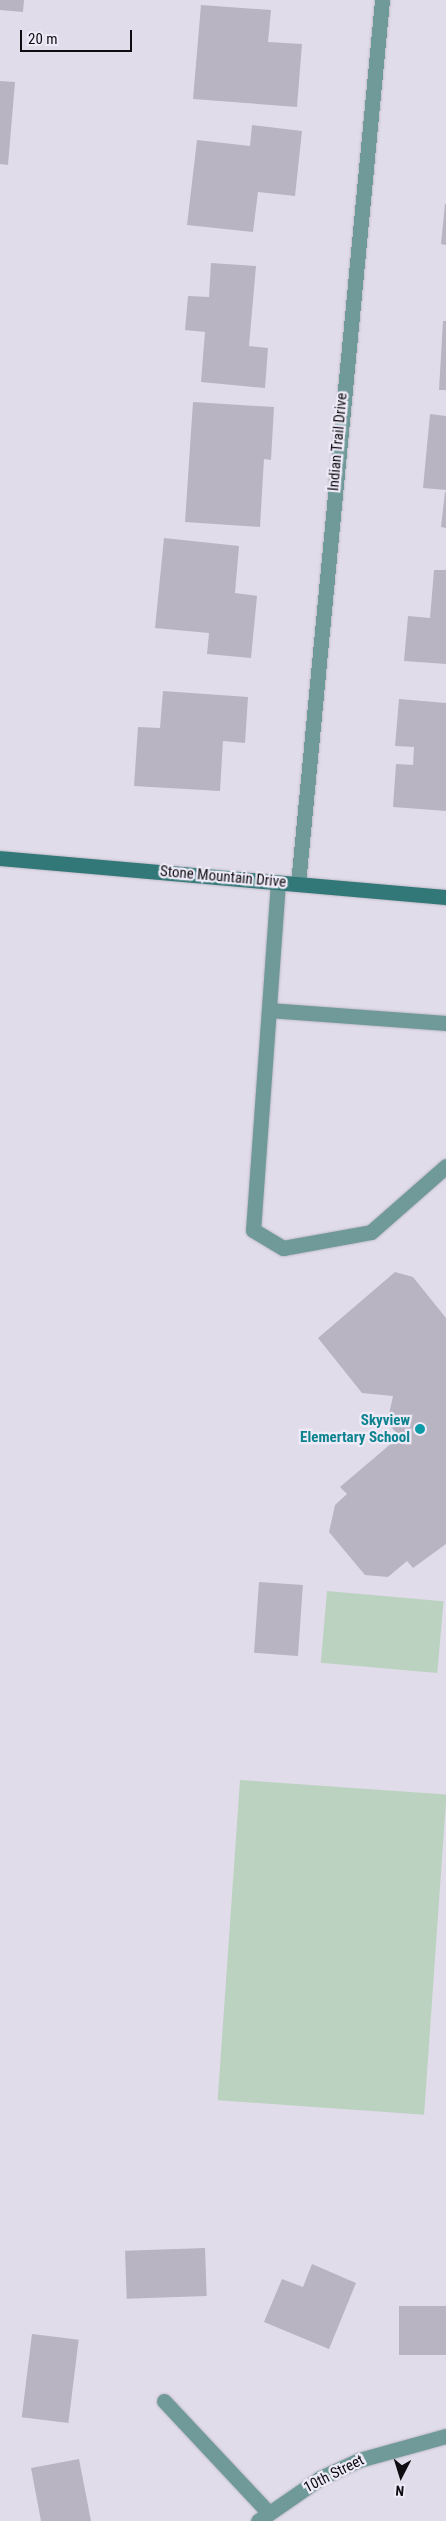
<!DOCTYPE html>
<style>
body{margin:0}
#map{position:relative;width:446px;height:2521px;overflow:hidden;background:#e1dcea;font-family:"Roboto Condensed",sans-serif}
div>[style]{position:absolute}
.green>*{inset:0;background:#bcd2c1;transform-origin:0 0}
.building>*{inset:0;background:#b9b4c1;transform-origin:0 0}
.roads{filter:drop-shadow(0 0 1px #bfbbc7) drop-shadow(0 0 1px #bfbbc7)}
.lane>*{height:15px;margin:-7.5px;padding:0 7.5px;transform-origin:7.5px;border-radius:7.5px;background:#709a9a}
.street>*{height:15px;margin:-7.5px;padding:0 7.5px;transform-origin:7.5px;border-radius:7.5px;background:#709a9a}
.secondary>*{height:15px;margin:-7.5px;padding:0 7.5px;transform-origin:7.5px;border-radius:7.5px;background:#337878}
.dots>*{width:14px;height:14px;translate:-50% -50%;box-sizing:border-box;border:2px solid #eeeaf7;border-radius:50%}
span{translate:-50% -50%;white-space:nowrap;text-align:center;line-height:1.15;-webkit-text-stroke:4.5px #eeeaf7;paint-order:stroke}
.street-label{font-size:15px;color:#0f0d12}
.culture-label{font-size:15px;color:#0d838f;font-weight:700}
.right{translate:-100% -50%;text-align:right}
.north{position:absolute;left:376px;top:2451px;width:50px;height:50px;-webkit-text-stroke:4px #eeeaf7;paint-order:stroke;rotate:185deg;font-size:14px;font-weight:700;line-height:20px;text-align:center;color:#0f0d12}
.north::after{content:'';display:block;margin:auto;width:18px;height:22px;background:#0f0d12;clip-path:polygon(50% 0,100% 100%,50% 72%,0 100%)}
.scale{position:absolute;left:20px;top:30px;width:112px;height:22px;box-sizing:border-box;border:2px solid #0f0d12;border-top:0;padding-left:6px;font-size:15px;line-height:18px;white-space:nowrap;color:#0f0d12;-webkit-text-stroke:4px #eeeaf7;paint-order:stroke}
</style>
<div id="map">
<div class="green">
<i style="left:327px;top:1591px;width:117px;height:72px;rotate:5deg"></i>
<i style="left:240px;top:1780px;width:207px;height:321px;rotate:4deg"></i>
</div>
<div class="building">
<i style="clip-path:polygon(0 0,24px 0,23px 12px,0 10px)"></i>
<i style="clip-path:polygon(201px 5px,271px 10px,268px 42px,302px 44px,297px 107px,193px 99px)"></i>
<i style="clip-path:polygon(0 81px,15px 82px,8px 165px,0 164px)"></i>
<i style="clip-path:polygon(252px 125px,302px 131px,295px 196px,258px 192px,253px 232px,187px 225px,197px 140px,250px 146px)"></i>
<i style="clip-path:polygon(445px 204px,446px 204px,446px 245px,441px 244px)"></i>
<i style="clip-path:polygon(211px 263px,256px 266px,249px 346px,268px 348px,265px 388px,201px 382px,205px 332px,185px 330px,188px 296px,209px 297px)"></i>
<i style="clip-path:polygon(443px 321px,446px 321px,446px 390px,439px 390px)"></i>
<i style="clip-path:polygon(193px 402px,274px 407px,271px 460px,264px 459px,260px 527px,185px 522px)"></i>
<i style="clip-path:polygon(430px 414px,446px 416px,446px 490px,423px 488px)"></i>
<i style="clip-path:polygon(445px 492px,446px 492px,446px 528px,441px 527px)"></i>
<i style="clip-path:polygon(164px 538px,239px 546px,235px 593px,257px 596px,251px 658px,207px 654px,209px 633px,155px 628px)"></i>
<i style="clip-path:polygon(434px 570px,446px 570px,446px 664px,404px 661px,408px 616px,430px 618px)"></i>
<i style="clip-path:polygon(163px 691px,248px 697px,245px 743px,223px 741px,220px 791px,134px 786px,138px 727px,160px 728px)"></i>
<i style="clip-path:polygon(399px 699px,446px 703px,446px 811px,393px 807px,396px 764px,413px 765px,414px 747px,395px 746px)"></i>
<i style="clip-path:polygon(395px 1272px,413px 1277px,446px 1318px,446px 1544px,413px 1568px,407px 1561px,388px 1577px,365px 1575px,329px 1532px,335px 1505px,347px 1494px,340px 1487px,400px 1436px,387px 1423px,393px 1396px,362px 1393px,318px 1338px)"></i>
<i style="left:259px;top:1582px;width:44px;height:71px;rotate:4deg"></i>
<i style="left:205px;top:2248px;width:48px;height:80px;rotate:88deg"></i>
<i style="clip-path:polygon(312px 2264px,356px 2283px,329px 2349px,264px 2322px,282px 2279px,303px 2287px)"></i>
<i style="left:446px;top:2306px;width:49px;height:47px;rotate:90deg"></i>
<i style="left:32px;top:2334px;width:47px;height:84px;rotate:7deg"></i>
<i style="clip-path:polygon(79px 2459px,91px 2521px,41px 2521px,31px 2468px)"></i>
</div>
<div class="roads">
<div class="lane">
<i style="left:278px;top:882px;width:349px;rotate:94.1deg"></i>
<i style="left:253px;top:1230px;width:35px;rotate:31deg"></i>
<i style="left:283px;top:1248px;width:89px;rotate:-10.3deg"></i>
<i style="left:371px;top:1232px;width:100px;rotate:-41.3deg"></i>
<i style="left:269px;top:1010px;width:177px;rotate:4.2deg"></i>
</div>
<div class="street">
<i style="left:298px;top:884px;width:888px;rotate:-84.57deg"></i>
<i style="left:164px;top:2401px;width:152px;rotate:46.9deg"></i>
<i style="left:258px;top:2521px;width:75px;rotate:-34.7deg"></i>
<i style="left:320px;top:2478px;width:43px;rotate:-24.8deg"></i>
<i style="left:359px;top:2460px;width:90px;rotate:-15.4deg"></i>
</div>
<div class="secondary">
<i style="left:0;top:858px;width:448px;rotate:5deg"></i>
</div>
</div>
<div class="dots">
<i style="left:420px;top:1429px;background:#0f9aa8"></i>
</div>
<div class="street-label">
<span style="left:338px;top:442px;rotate:-85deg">Indian Trail Drive</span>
<span style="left:223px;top:877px;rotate:5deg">Stone Mountain Drive</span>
<span style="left:334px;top:2474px;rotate:-27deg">10th Street</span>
</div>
<div class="culture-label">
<span class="right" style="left:410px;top:1429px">Skyview<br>Elemertary School</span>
</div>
<div class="north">N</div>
<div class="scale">20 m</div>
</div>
